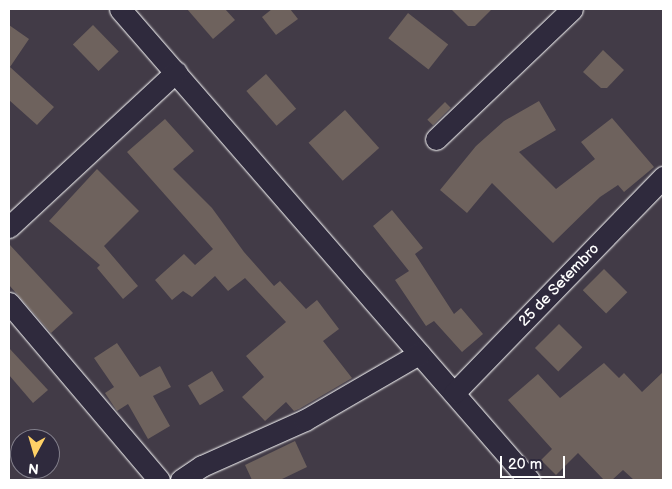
<!DOCTYPE html>
<style>
body{margin:0}
#map{position:relative;width:672px;height:489px;overflow:hidden;background:#423b47;font-family:"Balsamiq Sans",sans-serif}
div>[style]{position:absolute}
.building>*{inset:0;background:#6e625d;transform-origin:0 0}
.roads{filter:drop-shadow(0 0 1px #fff) drop-shadow(0 0 1px #fff)}
.street>*{height:21px;margin:-10.5px;padding:0 10.5px;transform-origin:10.5px;border-radius:10.5px;background:#2f2a3d}
span{translate:-50% -50%;white-space:nowrap;text-align:center;line-height:1.15;-webkit-text-stroke:4px #2f2a3d;paint-order:stroke}
.street-label{font-size:15px;color:#fff}
.frame{position:absolute;inset:0;border:10px solid #fff;pointer-events:none}
.north{position:absolute;left:10px;top:429px;width:50px;height:50px;box-sizing:border-box;background:#2f2a3d;border:1px solid #827f8b;border-radius:50%;rotate:186deg;font-size:14px;font-weight:700;line-height:20px;text-align:center;color:#fff}
.north::after{content:'';display:block;margin:auto;width:18px;height:22px;background:#ffd166;clip-path:polygon(50% 0,100% 100%,50% 72%,0 100%)}
.scale{position:absolute;left:500px;top:456px;width:65px;height:22px;box-sizing:border-box;border:2px solid #fff;border-top:0;padding-left:6px;font-size:15px;line-height:18px;white-space:nowrap;color:#fff;-webkit-text-stroke:4px #2f2a3d;paint-order:stroke}
</style>
<div id="map">
<div class="building">
<i style="clip-path:polygon(187px 9px,225px 9px,235px 20px,213px 39px)"></i>
<i style="clip-path:polygon(272px 9px,290px 9px,298px 19px,276px 35px,262px 17px)"></i>
<i style="clip-path:polygon(451px 9px,492px 9px,475px 26px,468px 26px)"></i>
<i style="left:408px;top:13px;width:51px;height:32px;rotate:38deg"></i>
<i style="clip-path:polygon(9px 25px,29px 39px,10px 67px,54px 107px,37px 125px,9px 100px)"></i>
<i style="left:93px;top:25px;width:37px;height:28px;rotate:46deg"></i>
<i style="clip-path:polygon(603px 50px,624px 70px,607px 88px,601px 88px,583px 72px)"></i>
<i style="left:266px;top:74px;width:46px;height:26px;rotate:49deg"></i>
<i style="clip-path:polygon(539px 101px,556px 130px,519px 152px,556px 189px,595px 159px,581px 142px,612px 118px,654px 167px,624px 192px,618px 185px,600px 197px,553px 243px,492px 183px,467px 213px,440px 190px,476px 146px,504px 121px)"></i>
<i style="left:445px;top:102px;width:8px;height:25px;rotate:45deg"></i>
<i style="left:345px;top:110px;width:51px;height:49px;rotate:48deg"></i>
<i style="clip-path:polygon(165px 119px,194px 151px,173px 169px,212px 208px,244px 252px,274px 286px,280px 281px,306px 309px,317px 300px,339px 329px,323px 341px,352px 378px,299px 409px,294px 411px,286px 402px,265px 421px,242px 397px,264px 377px,246px 356px,286px 322px,245px 278px,228px 291px,215px 276px,192px 297px,183px 291px,172px 300px,155px 280px,184px 254px,195px 265px,213px 249px,127px 152px)"></i>
<i style="clip-path:polygon(97px 169px,139px 211px,104px 246px,138px 286px,123px 299px,97px 268px,100px 265px,49px 221px)"></i>
<i style="clip-path:polygon(392px 210px,423px 248px,415px 254px,454px 314px,461px 308px,483px 334px,462px 352px,434px 321px,426px 326px,395px 280px,409px 271px,373px 226px)"></i>
<i style="clip-path:polygon(9px 244px,73px 313px,51px 333px,9px 285px)"></i>
<i style="left:604px;top:269px;width:33px;height:30px;rotate:45deg"></i>
<i style="left:559px;top:324px;width:33px;height:34px;rotate:45deg"></i>
<i style="clip-path:polygon(117px 343px,140px 377px,160px 366px,171px 387px,153px 396px,170px 426px,148px 439px,128px 404px,117px 411px,105px 393px,114px 387px,94px 358px)"></i>
<i style="clip-path:polygon(9px 348px,48px 390px,33px 403px,9px 375px)"></i>
<i style="clip-path:polygon(604px 363px,619px 378px,624px 373px,642px 392px,663px 372px,663px 480px,634px 480px,623px 470px,612px 480px,604px 480px,578px 453px,556px 475px,541px 460px,552px 449px,508px 400px,538px 374px,560px 398px)"></i>
<i style="left:212px;top:371px;width:23px;height:28px;rotate:59deg"></i>
<i style="clip-path:polygon(295px 441px,307px 467px,280px 480px,252px 480px,245px 465px)"></i>
</div>
<div class="roads">
<div class="street">
<i style="left:120px;top:9px;width:624px;rotate:49.03deg"></i>
<i style="left:436px;top:139px;width:188px;rotate:-43.7deg"></i>
<i style="left:9px;top:227px;width:228px;rotate:-42.9deg"></i>
<i style="left:9px;top:303px;width:232px;rotate:49.7deg"></i>
<i style="left:454px;top:393px;width:301px;rotate:-45.9deg"></i>
<i style="left:181px;top:480px;width:25px;rotate:-34deg"></i>
<i style="left:202px;top:466px;width:113px;rotate:-24.1deg"></i>
<i style="left:305px;top:420px;width:132px;rotate:-30.1deg"></i>
</div>
</div>
<div class="street-label">
<span style="left:559px;top:285px;rotate:-46deg">25 de Setembro</span>
</div>
<div class="frame"></div>
<div class="north">N</div>
<div class="scale">20 m</div>
</div>
